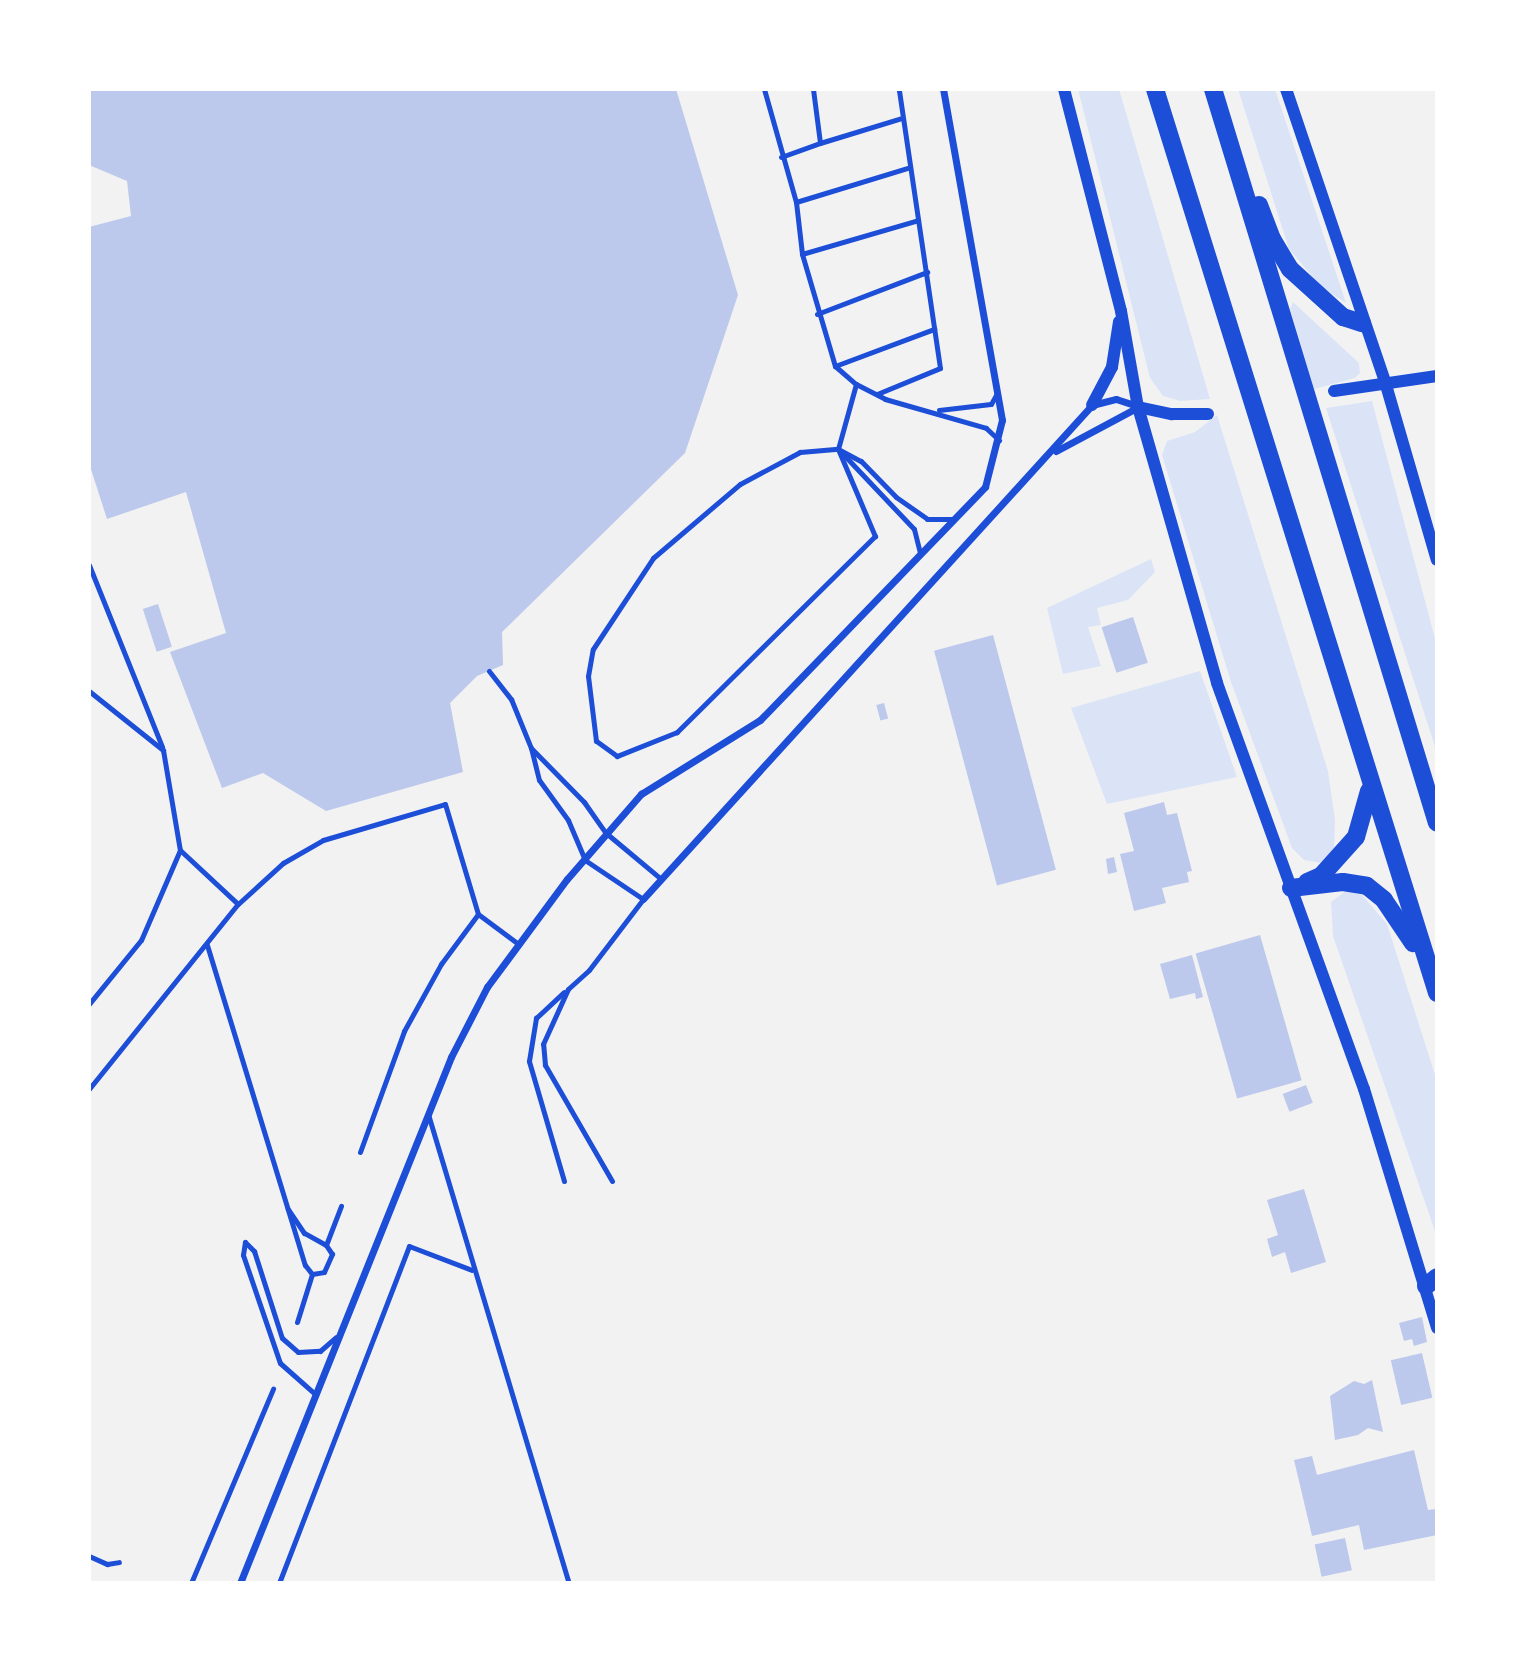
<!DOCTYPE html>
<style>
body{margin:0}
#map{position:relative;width:1526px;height:1672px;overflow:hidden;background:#f2f2f2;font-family:"IBM Plex Sans",sans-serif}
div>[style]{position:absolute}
.green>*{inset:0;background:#dbe4f7}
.building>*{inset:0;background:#bdc9ec;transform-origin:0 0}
.service>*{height:5px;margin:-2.5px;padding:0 2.5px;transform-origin:2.5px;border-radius:2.5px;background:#1d4ed8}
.minor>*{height:7px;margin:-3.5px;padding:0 3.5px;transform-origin:3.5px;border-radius:3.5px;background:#1d4ed8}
.tertiary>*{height:12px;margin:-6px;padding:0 6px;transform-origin:6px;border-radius:6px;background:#1d4ed8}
.trunk>*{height:18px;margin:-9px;padding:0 9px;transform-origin:9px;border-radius:9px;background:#1d4ed8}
span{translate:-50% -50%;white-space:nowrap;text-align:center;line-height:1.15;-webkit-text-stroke:5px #fff;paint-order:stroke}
.frame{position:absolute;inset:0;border:91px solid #fff;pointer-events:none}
</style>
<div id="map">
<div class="green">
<i style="clip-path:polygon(1078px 89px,1119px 89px,1210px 399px,1180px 401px,1163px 396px,1150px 378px)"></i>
<i style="clip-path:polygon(1238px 89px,1275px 89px,1346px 303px,1322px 288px,1289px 249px)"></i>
<i style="clip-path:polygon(1293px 302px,1359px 363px,1360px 373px,1355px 378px,1314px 389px,1290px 309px)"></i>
<i style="clip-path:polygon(1372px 401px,1437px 646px,1437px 753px,1326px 408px)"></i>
<i style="clip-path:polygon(1217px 415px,1328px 771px,1335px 820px,1334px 850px,1322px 863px,1304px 860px,1292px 848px,1231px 682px,1162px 455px,1167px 441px,1195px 432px)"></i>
<i style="clip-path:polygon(1151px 559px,1155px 572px,1128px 600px,1097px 608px,1101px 625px,1088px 627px,1101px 666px,1063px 674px,1047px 608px)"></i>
<i style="clip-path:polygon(1200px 671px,1237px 777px,1107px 804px,1071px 708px)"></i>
<i style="clip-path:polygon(1347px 890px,1362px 895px,1387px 924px,1437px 1081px,1437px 1237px,1333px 936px,1331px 902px)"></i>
</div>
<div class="building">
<i style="clip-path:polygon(89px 89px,676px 89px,738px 295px,685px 453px,502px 632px,503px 665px,477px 676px,450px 703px,463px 772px,326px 811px,263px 773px,222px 788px,170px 652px,226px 633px,186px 492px,107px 519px,89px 463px,89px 227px,131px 216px,127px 181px,89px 165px)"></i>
<i style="left:158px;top:604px;width:45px;height:16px;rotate:72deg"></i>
<i style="left:1133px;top:617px;width:48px;height:33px;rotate:72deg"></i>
<i style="left:993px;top:635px;width:243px;height:61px;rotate:75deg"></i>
<i style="left:884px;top:703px;width:16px;height:8px;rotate:75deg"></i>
<i style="clip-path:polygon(1164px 802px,1167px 815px,1177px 813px,1192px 871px,1187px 872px,1189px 882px,1162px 888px,1166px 903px,1134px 911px,1120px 854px,1134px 851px,1124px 813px)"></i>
<i style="clip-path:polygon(1114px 857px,1117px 872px,1108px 874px,1106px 859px)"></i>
<i style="left:1260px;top:935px;width:151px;height:67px;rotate:74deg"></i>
<i style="clip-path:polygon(1192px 955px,1203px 997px,1196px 999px,1195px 993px,1170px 999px,1160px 964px)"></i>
<i style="left:1306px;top:1085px;width:19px;height:25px;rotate:69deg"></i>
<i style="clip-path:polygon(1304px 1189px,1326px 1262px,1291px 1273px,1285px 1252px,1272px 1257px,1267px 1239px,1278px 1235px,1267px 1200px)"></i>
<i style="clip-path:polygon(1422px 1317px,1427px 1342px,1414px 1346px,1412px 1339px,1404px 1341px,1399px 1323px)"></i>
<i style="left:1422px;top:1353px;width:46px;height:32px;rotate:77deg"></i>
<i style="clip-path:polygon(1372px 1380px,1383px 1432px,1368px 1428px,1358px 1435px,1335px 1440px,1330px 1396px,1354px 1381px,1364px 1384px)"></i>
<i style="clip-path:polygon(1414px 1450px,1428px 1510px,1436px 1509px,1437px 1535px,1364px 1550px,1359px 1525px,1312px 1536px,1294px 1460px,1312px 1456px,1317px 1475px)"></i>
<i style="left:1345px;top:1538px;width:33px;height:31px;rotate:78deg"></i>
</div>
<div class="service">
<i style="left:764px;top:89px;width:117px;rotate:74.2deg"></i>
<i style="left:796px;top:202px;width:52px;rotate:83.4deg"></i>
<i style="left:802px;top:254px;width:117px;rotate:73.6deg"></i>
<i style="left:835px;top:366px;width:28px;rotate:41deg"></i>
<i style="left:856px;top:384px;width:33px;rotate:27deg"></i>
<i style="left:885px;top:399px;width:105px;rotate:16deg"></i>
<i style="left:986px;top:428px;width:18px;rotate:43deg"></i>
<i style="left:813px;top:89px;width:54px;rotate:82.6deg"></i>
<i style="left:820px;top:143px;width:86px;rotate:-17deg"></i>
<i style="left:781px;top:157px;width:41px;rotate:-19.7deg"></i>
<i style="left:796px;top:202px;width:116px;rotate:-17deg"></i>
<i style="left:802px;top:254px;width:121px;rotate:-16.3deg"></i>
<i style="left:817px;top:314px;width:118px;rotate:-20.9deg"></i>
<i style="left:835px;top:366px;width:106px;rotate:-20.5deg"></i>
<i style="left:856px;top:384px;width:67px;rotate:105.5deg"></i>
<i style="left:838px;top:449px;width:95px;rotate:67deg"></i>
<i style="left:875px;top:536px;width:279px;rotate:135.3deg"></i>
<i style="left:677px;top:732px;width:65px;rotate:158.2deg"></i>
<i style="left:617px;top:756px;width:26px;rotate:-144deg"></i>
<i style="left:596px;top:741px;width:65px;rotate:-97deg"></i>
<i style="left:588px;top:676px;width:27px;rotate:-80deg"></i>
<i style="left:593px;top:649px;width:109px;rotate:-56.6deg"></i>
<i style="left:653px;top:558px;width:114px;rotate:-40.4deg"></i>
<i style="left:740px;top:484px;width:68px;rotate:-28.1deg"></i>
<i style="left:800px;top:452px;width:38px;rotate:-5deg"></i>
<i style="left:838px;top:449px;width:26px;rotate:28deg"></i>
<i style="left:861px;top:461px;width:50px;rotate:45.8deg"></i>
<i style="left:896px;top:497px;width:38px;rotate:35deg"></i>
<i style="left:927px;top:519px;width:26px"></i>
<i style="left:877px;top:394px;width:68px;rotate:-22.4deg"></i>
<i style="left:940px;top:368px;width:282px;rotate:-98.4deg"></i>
<i style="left:939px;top:410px;width:52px;rotate:-6.6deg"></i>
<i style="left:991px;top:404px;width:13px;rotate:-61deg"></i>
<i style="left:843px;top:454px;width:103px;rotate:46.6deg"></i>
<i style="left:914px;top:529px;width:25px;rotate:76deg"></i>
<i style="left:89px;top:565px;width:196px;rotate:68.1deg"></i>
<i style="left:489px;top:671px;width:36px;rotate:52deg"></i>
<i style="left:511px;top:699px;width:53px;rotate:67.8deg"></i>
<i style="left:89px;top:691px;width:95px;rotate:38.6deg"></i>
<i style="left:163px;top:750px;width:101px;rotate:80.4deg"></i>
<i style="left:180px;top:850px;width:98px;rotate:113.4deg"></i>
<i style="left:141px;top:940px;width:82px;rotate:129.1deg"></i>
<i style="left:180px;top:850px;width:79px;rotate:43deg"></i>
<i style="left:207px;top:945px;width:335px;rotate:73deg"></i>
<i style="left:305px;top:1265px;width:11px;rotate:52deg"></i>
<i style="left:312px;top:1274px;width:12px;rotate:-9deg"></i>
<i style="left:324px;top:1272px;width:20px;rotate:-66deg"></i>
<i style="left:332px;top:1254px;width:11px;rotate:-124deg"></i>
<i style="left:326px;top:1245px;width:25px;rotate:-151deg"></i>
<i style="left:304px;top:1233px;width:29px;rotate:-124deg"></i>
<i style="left:89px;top:1089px;width:238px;rotate:-51.2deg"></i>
<i style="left:238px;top:904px;width:61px;rotate:-42.3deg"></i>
<i style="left:283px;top:863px;width:46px;rotate:-29.9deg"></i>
<i style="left:323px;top:840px;width:127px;rotate:-16.4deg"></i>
<i style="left:445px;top:804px;width:115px;rotate:73.3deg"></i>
<i style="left:428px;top:1114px;width:490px;rotate:73.3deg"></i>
<i style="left:360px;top:1152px;width:129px;rotate:-70deg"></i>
<i style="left:404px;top:1031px;width:77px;rotate:-61.1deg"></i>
<i style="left:441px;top:964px;width:62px;rotate:-53.5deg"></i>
<i style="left:478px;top:914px;width:49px;rotate:36.6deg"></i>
<i style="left:564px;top:1181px;width:125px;rotate:-106.3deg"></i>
<i style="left:529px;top:1061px;width:44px;rotate:-80.8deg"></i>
<i style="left:536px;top:1018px;width:38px;rotate:-43deg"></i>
<i style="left:612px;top:1181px;width:134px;rotate:-120deg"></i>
<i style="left:545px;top:1065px;width:21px;rotate:-95deg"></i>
<i style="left:543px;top:1044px;width:60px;rotate:-65.6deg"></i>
<i style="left:568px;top:989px;width:28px;rotate:-42deg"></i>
<i style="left:589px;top:970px;width:89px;rotate:-52.7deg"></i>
<i style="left:643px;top:899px;width:70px;rotate:-146.1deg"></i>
<i style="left:585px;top:860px;width:43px;rotate:-113deg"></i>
<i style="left:568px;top:820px;width:49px;rotate:-125.9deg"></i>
<i style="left:539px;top:780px;width:33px;rotate:-104deg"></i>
<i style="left:531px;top:748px;width:76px;rotate:45.5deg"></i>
<i style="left:584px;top:802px;width:38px;rotate:55deg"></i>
<i style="left:606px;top:833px;width:72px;rotate:39.9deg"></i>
<i style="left:245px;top:1242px;width:13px;rotate:99deg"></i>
<i style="left:243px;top:1255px;width:114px;rotate:71.1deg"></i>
<i style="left:280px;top:1363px;width:45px;rotate:41.4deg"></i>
<i style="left:245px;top:1242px;width:13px;rotate:45deg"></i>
<i style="left:254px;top:1251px;width:91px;rotate:72.2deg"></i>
<i style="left:282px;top:1338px;width:21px;rotate:41deg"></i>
<i style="left:298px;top:1352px;width:22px;rotate:-3deg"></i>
<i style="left:320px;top:1351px;width:21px;rotate:-41deg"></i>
<i style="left:326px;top:1245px;width:42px;rotate:-69deg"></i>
<i style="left:297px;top:1322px;width:50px;rotate:-72.6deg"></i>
<i style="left:89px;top:1556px;width:20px;rotate:24deg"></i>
<i style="left:107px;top:1564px;width:12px;rotate:-9deg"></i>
<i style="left:191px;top:1583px;width:211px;rotate:-67.1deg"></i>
<i style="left:279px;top:1583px;width:361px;rotate:-68.9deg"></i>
<i style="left:409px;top:1246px;width:67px;rotate:20.9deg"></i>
</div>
<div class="minor">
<i style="left:1056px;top:451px;width:93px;rotate:-28.2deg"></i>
<i style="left:643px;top:899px;width:668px;rotate:-47.73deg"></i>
<i style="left:1092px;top:405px;width:25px;rotate:-14deg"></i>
<i style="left:1116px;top:399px;width:23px;rotate:18deg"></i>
<i style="left:240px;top:1583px;width:567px;rotate:-68.14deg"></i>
<i style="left:451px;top:1057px;width:79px;rotate:-62.8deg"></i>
<i style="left:487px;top:987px;width:134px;rotate:-53.5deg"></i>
<i style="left:567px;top:879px;width:113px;rotate:-49deg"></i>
<i style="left:641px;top:794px;width:140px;rotate:-31.9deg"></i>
<i style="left:760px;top:720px;width:324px;rotate:-46deg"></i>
<i style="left:985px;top:487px;width:69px;rotate:-75.8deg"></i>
<i style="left:1002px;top:420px;width:336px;rotate:-100.1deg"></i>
</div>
<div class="tertiary">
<i style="left:1064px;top:89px;width:229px;rotate:75.6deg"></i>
<i style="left:1121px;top:311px;width:97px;rotate:80deg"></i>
<i style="left:1138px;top:407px;width:287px;rotate:74deg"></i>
<i style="left:1217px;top:683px;width:432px;rotate:70.1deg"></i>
<i style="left:1364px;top:1089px;width:250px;rotate:73deg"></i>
<i style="left:1286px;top:89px;width:312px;rotate:71.3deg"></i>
<i style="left:1386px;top:385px;width:182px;rotate:73.8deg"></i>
<i style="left:1334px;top:391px;width:104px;rotate:-8.3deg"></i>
<i style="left:1092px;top:405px;width:43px;rotate:-62.2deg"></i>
<i style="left:1112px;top:367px;width:46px;rotate:-81.2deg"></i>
<i style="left:1138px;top:407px;width:35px;rotate:12deg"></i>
<i style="left:1172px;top:414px;width:36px"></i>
</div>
<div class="trunk">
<i style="left:1155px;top:89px;width:947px;rotate:72.67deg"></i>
<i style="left:1213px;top:89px;width:767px;rotate:73.03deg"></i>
<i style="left:1259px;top:205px;width:36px;rotate:69deg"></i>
<i style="left:1272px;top:239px;width:35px;rotate:59deg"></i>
<i style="left:1290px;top:269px;width:72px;rotate:42.2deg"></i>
<i style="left:1343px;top:317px;width:20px;rotate:18deg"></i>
<i style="left:1307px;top:882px;width:15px;rotate:-23deg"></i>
<i style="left:1321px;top:876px;width:52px;rotate:-48.1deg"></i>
<i style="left:1356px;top:837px;width:48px;rotate:-74.2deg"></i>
<i style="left:1291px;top:888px;width:52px;rotate:-6.6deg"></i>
<i style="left:1343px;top:882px;width:24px;rotate:9deg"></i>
<i style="left:1367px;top:886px;width:22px;rotate:39deg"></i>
<i style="left:1384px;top:900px;width:52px;rotate:56deg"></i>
<i style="left:1426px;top:1286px;width:14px;rotate:-39deg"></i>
</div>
<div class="frame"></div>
</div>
